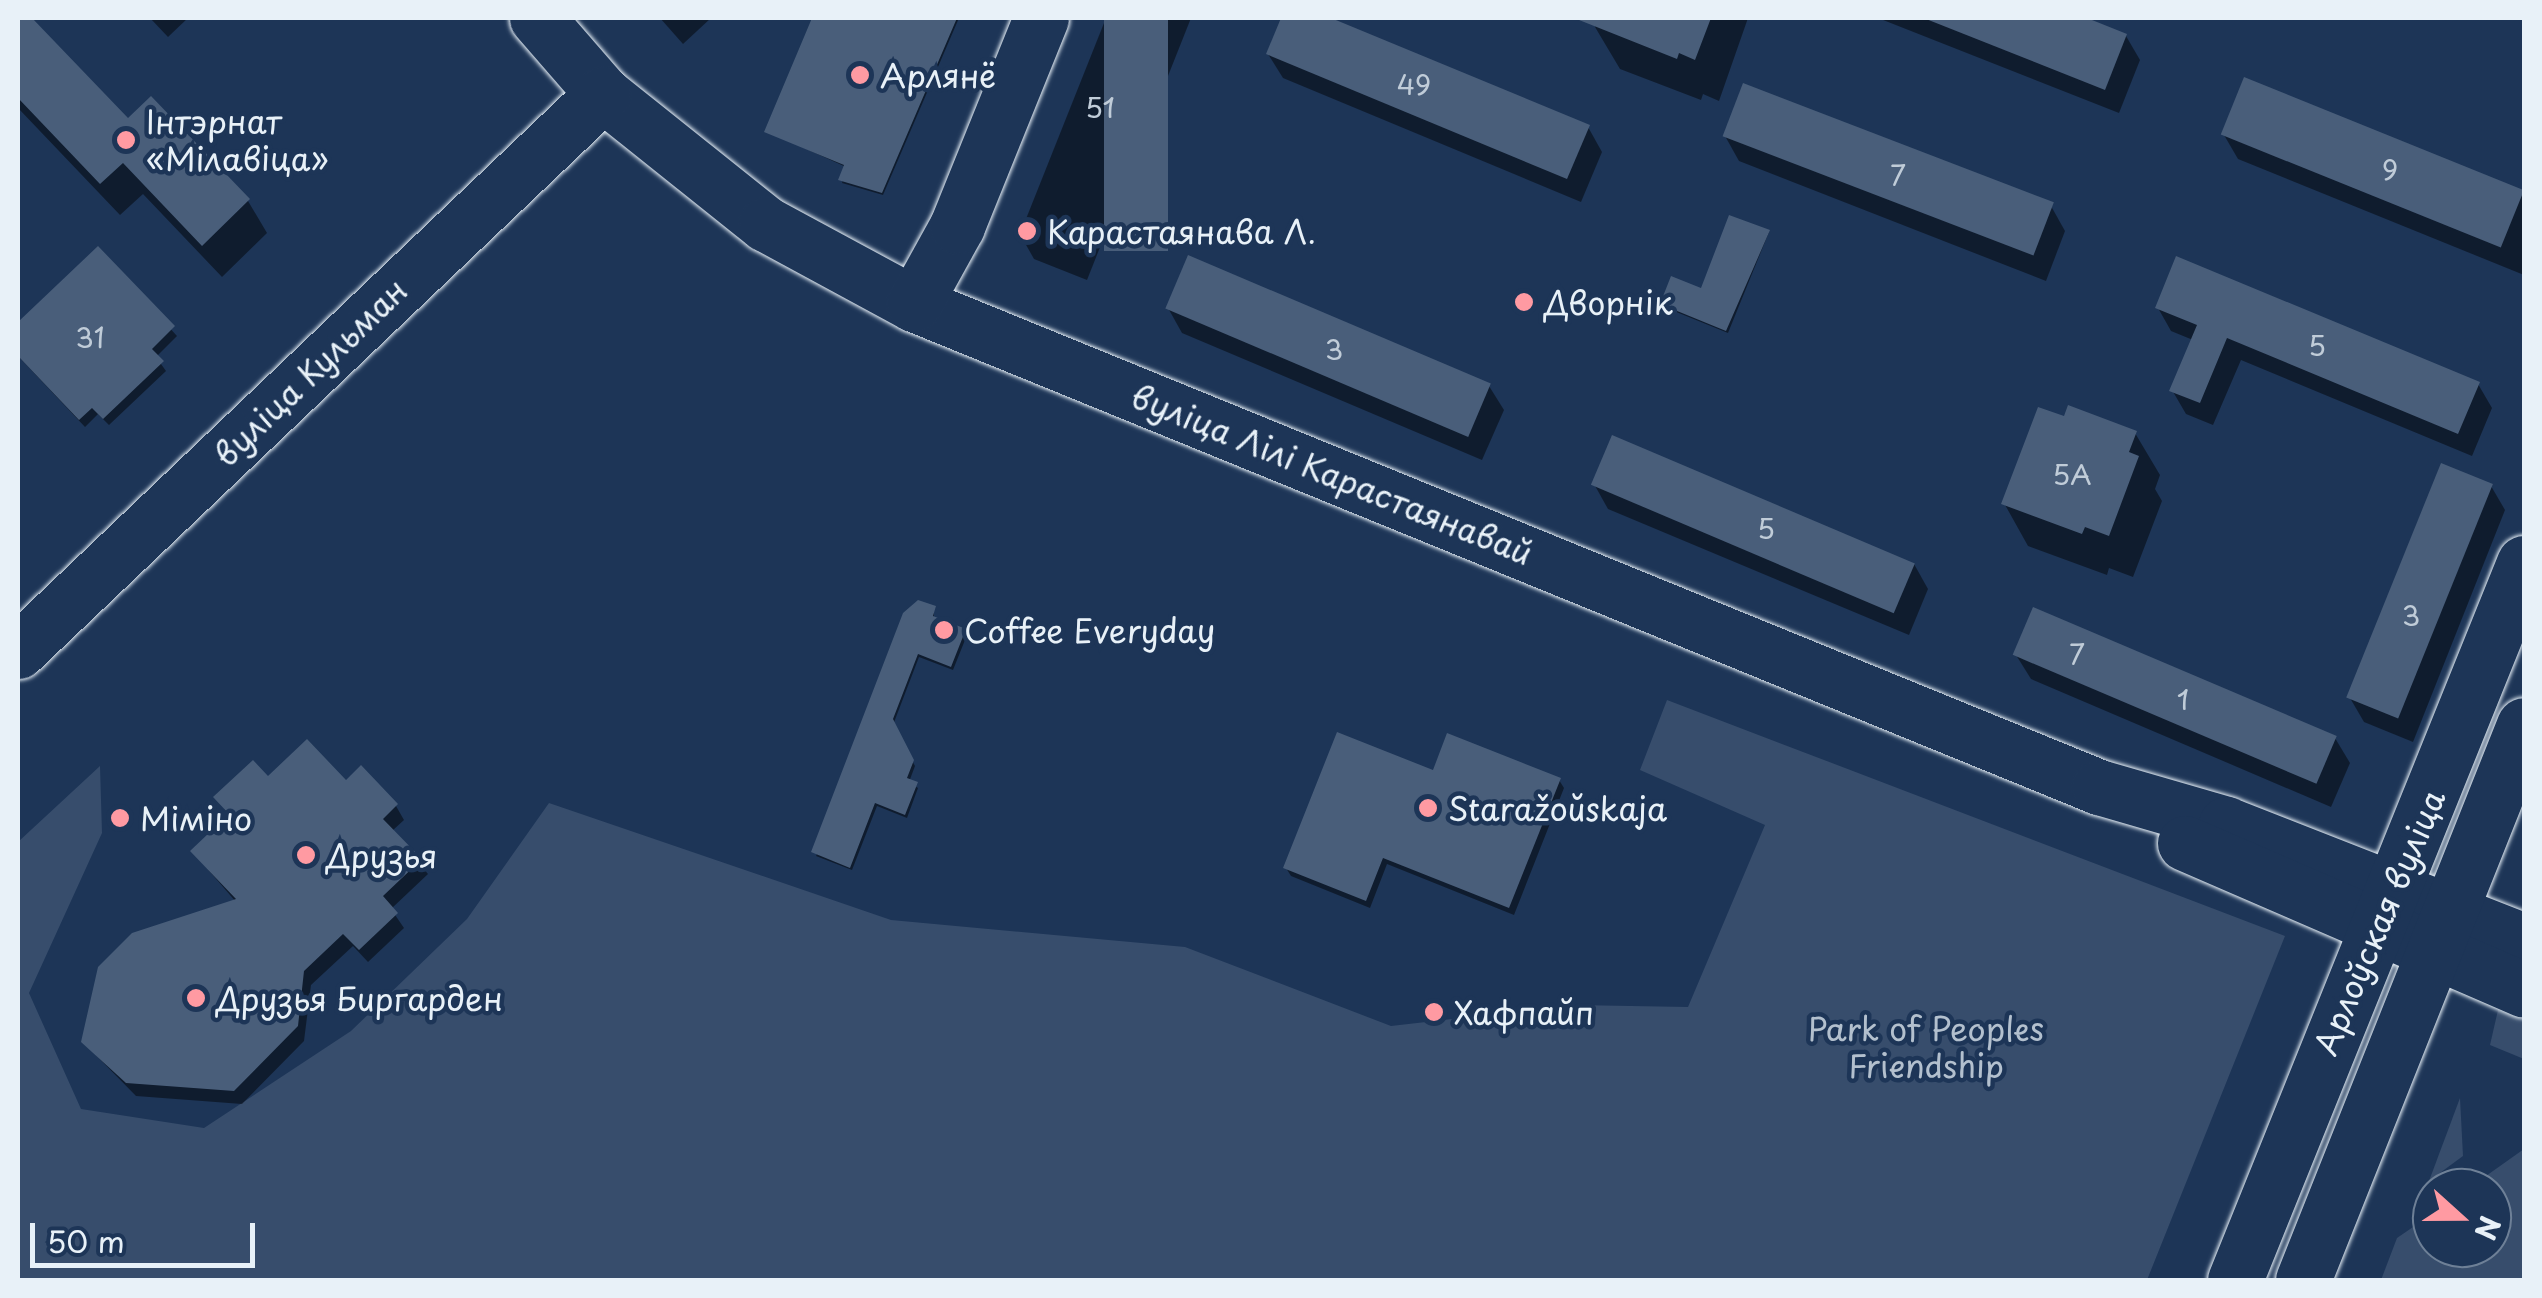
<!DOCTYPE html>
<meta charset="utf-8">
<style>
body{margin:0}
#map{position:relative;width:2542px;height:1298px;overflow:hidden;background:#1d3557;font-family:"Playpen Sans",sans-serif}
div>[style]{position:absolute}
.green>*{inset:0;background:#374d6c}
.shadow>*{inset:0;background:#0007}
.building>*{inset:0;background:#495e7a;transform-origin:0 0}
.roads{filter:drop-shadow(0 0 2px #e8f1f8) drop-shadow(0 0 2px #e8f1f8)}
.major>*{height:55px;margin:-27.5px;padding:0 27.5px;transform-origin:27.5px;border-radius:27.5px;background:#1d3557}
.dots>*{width:28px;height:28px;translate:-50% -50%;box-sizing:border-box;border:5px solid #1d3557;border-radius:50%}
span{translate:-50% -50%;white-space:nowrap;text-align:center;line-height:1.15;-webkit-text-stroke:9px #1d3557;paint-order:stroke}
.number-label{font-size:28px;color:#c0ccd8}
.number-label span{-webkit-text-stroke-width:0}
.poi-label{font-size:32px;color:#e8f1f8}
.left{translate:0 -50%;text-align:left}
.street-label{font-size:32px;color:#e8f1f8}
.park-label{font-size:32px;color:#b3c0ce}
.frame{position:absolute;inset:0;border:20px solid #e8f1f8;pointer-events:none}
.north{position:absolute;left:2412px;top:1168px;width:100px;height:100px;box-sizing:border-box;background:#1d3557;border:2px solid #6e8097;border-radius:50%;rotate:111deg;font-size:28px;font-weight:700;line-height:40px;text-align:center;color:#e8f1f8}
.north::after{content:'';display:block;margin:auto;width:35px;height:45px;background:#ff9aa2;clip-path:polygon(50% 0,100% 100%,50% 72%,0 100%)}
.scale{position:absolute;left:30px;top:1223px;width:225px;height:45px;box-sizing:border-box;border:5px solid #e8f1f8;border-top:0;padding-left:12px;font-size:30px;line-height:35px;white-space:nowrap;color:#e8f1f8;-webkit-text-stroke:8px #1d3557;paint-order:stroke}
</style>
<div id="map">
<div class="green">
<i style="clip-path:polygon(1667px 700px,2285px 936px,2147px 1280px,18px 1280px,18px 842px,100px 766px,102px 833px,29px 993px,81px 1109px,204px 1128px,351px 1031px,467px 919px,549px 803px,891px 920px,1185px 947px,1391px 1026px,1574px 1005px,1688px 1007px,1765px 825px,1640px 770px)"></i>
<i style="clip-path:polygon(2498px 1010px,2524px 1020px,2524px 1059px,2490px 1045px)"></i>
<i style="clip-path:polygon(2460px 1098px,2463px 1156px,2429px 1181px)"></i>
<i style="clip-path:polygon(2524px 1149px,2524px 1280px,2381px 1280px,2397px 1238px,2432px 1214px,2432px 1248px,2492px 1248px,2492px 1188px,2469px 1188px)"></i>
</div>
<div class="shadow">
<i style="clip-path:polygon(18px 18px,28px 18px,127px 121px,248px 201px,267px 233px,222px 277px,143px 194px,120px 215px,18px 108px)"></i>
<i style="clip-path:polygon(150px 18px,188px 18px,168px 37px)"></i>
<i style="clip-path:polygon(660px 18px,711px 18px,683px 44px)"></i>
<i style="clip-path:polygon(815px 18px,959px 18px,883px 195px,842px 183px,846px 167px,767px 131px)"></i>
<i style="clip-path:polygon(1106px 18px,1191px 18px,1087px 280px,1034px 259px,1020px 234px)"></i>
<i style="clip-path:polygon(1283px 18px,1324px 18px,1588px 127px,1602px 152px,1581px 202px,1283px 78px,1268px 54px)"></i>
<i style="clip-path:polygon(1598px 18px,1748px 18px,1719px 101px,1703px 94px,1701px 100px,1620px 69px,1595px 27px)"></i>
<i style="clip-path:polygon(1878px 18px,2080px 18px,2126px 36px,2140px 60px,2119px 113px)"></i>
<i style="clip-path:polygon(2246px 80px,2524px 193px,2524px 275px,2238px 159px,2224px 135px)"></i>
<i style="clip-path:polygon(1725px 136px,2051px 206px,2065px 231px,2046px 281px,1739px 161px)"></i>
<i style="clip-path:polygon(1769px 232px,1728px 333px,1664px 307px,1702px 291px)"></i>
<i style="clip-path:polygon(98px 249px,177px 336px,156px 357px,166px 371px,109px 425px,98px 414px,85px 427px,18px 356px,18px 326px)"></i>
<i style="clip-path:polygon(1168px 308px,1489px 386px,1504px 410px,1482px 460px,1182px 333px)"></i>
<i style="clip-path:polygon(2158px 308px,2478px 384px,2492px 408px,2472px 456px,2241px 360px,2213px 425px,2186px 414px,2172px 390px,2193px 340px,2171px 331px)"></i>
<i style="clip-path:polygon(2066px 420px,2135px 433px,2160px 475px,2155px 489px,2162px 501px,2133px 577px,2109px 568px,2107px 575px,2028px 546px,2004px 503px)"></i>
<i style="clip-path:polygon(1594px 484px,1914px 564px,1928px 589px,1909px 635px,1608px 509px)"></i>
<i style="clip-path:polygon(2491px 486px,2505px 510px,2413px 742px,2364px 722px,2350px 698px)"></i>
<i style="clip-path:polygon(934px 608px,934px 619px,967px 635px,953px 670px,919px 657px,893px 725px,915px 766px,909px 782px,918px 788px,907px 818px,877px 806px,852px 870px,816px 856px)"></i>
<i style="clip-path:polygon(2016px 655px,2335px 738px,2350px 763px,2331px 807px,2031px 679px)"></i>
<i style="clip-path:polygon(361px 769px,396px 806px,404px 820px,392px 831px,428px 874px,391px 909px,404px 928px,368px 962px,353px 946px,311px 985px,304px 1041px,242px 1104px,136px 1096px,83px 1042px,236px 902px,193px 852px,230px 817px,217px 798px,268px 780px,346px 783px)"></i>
<i style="clip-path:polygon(1434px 773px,1559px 780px,1564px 788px,1514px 915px,1387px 864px,1370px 908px,1291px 876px,1286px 868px)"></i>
</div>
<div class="building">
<i style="clip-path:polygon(18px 18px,32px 18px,128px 118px,151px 96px,250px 199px,202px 246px,123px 163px,100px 184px,18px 98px)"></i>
<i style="clip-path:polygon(812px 18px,957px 18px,882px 193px,838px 180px,844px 165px,764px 132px)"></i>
<i style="left:1104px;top:18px;width:64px;height:233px"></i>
<i style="clip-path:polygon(1281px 18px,1331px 18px,1590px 125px,1567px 179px,1266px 54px)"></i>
<i style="clip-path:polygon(1574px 18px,1711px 18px,1695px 60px,1679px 53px,1677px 59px)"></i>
<i style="clip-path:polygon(2087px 18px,2127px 34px,2105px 90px,1926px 19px)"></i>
<i style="left:2244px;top:77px;width:302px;height:62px;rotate:22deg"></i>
<i style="left:1743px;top:83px;width:333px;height:57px;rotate:21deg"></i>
<i style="clip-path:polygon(1729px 215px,1770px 230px,1726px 331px,1660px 304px,1671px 276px,1701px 288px)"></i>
<i style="clip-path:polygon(98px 246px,175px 326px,152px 349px,164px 361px,103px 419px,92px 408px,79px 420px,18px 356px,18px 322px)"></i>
<i style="left:1188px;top:255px;width:329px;height:58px;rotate:23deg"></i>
<i style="clip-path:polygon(2176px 256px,2480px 382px,2458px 434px,2227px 338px,2200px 403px,2169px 391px,2197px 325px,2155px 308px)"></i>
<i style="clip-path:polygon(2068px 405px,2137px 431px,2129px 452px,2139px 456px,2109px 536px,2085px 527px,2082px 534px,2001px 504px,2038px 407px,2064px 416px)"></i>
<i style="left:1612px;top:435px;width:329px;height:54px;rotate:23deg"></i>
<i style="left:2441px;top:463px;width:56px;height:253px;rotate:22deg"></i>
<i style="clip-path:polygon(918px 600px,936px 606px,933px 616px,966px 629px,951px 667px,918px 654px,893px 719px,914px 760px,907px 778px,918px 782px,905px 815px,875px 803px,850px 868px,811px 852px,903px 613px)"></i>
<i style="left:2033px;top:607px;width:330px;height:52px;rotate:23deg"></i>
<i style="clip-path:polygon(1337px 732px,1433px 770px,1447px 733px,1561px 778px,1509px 908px,1383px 858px,1366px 901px,1283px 868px)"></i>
<i style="clip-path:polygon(307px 739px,346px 780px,361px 765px,398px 804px,383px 819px,422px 859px,383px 896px,398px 913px,359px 950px,343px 934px,304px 971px,298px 1026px,234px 1091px,126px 1083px,81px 1042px,98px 967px,132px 933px,236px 899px,190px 851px,229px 814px,213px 797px,253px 760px,268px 776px)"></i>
</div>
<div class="roads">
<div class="major">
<i style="left:537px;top:18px;width:101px;rotate:49deg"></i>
<i style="left:603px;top:94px;width:208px;rotate:38.6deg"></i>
<i style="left:766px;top:224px;width:168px;rotate:28.4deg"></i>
<i style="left:914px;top:304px;width:1280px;rotate:22.18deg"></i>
<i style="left:2099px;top:787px;width:132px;rotate:16.2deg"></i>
<i style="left:2226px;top:824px;width:320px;rotate:21.4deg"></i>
<i style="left:914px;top:304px;width:89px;rotate:-61.1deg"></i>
<i style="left:957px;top:226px;width:224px;rotate:-68deg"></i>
<i style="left:18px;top:651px;width:808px;rotate:-43.6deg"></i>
<i style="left:2185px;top:843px;width:369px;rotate:23.4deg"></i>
<i style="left:2235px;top:1280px;width:773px;rotate:-68.05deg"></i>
<i style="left:2303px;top:1280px;width:597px;rotate:-68.29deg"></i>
</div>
</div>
<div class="dots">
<i style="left:860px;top:75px;background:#ff9aa2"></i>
<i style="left:126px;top:140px;background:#ff9aa2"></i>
<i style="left:1027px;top:231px;background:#ff9aa2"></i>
<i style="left:1524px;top:302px;background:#ff9aa2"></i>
<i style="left:944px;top:630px;background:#ff9aa2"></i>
<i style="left:1428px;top:808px;background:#ff9aa2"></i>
<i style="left:120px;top:818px;background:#ff9aa2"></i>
<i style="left:306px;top:855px;background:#ff9aa2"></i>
<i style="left:196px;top:998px;background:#ff9aa2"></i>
<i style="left:1434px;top:1012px;background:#ff9aa2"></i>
</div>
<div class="number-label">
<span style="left:1414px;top:84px">49</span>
<span style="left:1100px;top:107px">51</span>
<span style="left:2390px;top:169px">9</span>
<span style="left:1898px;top:175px">7</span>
<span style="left:90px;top:337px">31</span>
<span style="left:2317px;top:345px">5</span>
<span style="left:1334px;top:349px">3</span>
<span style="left:2072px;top:474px">5А</span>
<span style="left:1766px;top:528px">5</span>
<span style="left:2411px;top:615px">3</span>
<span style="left:2077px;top:654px">7</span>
<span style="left:2183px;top:699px">1</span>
</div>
<div class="poi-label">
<span class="left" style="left:880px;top:75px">Арлянё</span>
<span class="left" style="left:146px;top:140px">Інтэрнат<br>«Мілавіца»</span>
<span class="left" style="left:1047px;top:231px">Карастаянава Л.</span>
<span class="left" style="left:1544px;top:302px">Дворнік</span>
<span class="left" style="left:964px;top:630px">Coffee Everyday</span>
<span class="left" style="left:1448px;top:808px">Staražoŭskaja</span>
<span class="left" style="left:140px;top:818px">Міміно</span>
<span class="left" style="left:326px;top:855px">Друзья</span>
<span class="left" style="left:216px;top:998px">Друзья Биргарден</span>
<span class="left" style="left:1454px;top:1012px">Хафпайп</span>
</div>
<div class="street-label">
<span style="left:310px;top:372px;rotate:-44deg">вуліца Кульман</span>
<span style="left:1332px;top:474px;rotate:22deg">вуліца Лілі Карастаянавай</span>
<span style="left:2379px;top:922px;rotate:-67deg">Арлоўская вуліца</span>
</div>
<div class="park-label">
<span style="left:1926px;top:1047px">Park of Peoples<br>Friendship</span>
</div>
<div class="frame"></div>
<div class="north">N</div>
<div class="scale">50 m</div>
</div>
